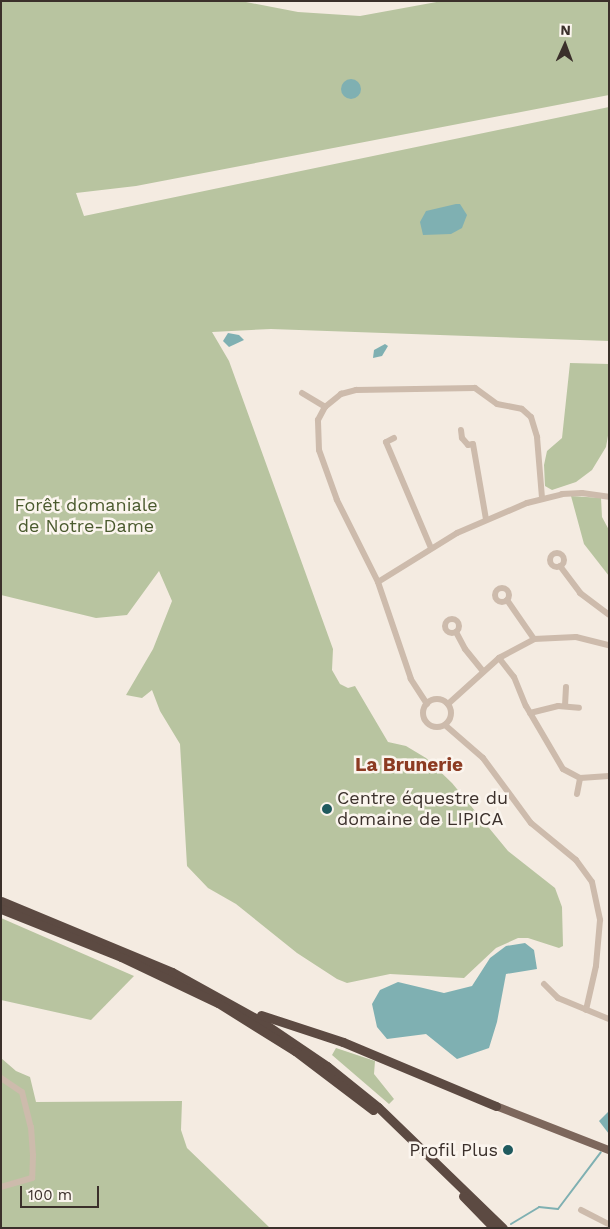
<!DOCTYPE html>
<meta charset="utf-8">
<style>
body{margin:0}
#map{position:relative;width:610px;height:1229px;overflow:hidden;background:#f4ebe1;font-family:"Work Sans",sans-serif}
div>[style]{position:absolute}
.green>*{inset:0;background:#b8c4a0}
.water>*{inset:0;background:#7fb0b2}
.round{border-radius:50%}
.stream>*{height:2px;margin:-1px;padding:0 1px;transform-origin:1px;border-radius:1px;background:#7fb0b2}
.minor>*{height:6px;margin:-3px;padding:0 3px;transform-origin:3px;border-radius:3px;background:#cdbbac}
.minor>.ring{margin:-3px;padding:0;box-sizing:content-box;background:none;border:6px solid #cdbbac;border-radius:50%}
.major>*{height:8px;margin:-4px;padding:0 4px;transform-origin:4px;border-radius:4px;background:#7d675c}
.highway>*{height:9px;margin:-4.5px;padding:0 4.5px;transform-origin:4.5px;border-radius:4.5px;background:#5c4a42}
.dots>*{width:14px;height:14px;translate:-50% -50%;box-sizing:border-box;border:2px solid #fbf5ee;border-radius:50%}
span{translate:-50% -50%;white-space:nowrap;text-align:center;line-height:1.15;-webkit-text-stroke:5px #fbf5ee;paint-order:stroke}
.park-label{font-size:18px;color:#4a5a2e}
.poi-label{font-size:18px;color:#3b302b}
.left{translate:0 -50%;text-align:left}
.right{translate:-100% -50%;text-align:right}
.neighbourhood-label{font-size:19px;color:#8c3b22;font-weight:700}
.frame{position:absolute;inset:0;border:2px solid #3b302b;pointer-events:none}
.north{position:absolute;left:540px;top:20px;width:50px;height:50px;-webkit-text-stroke:4px #fbf5ee;paint-order:stroke;rotate:2deg;font-size:14px;font-weight:700;line-height:20px;text-align:center;color:#3b302b}
.north::after{content:'';display:block;margin:auto;width:18px;height:22px;background:#3b302b;clip-path:polygon(50% 0,100% 100%,50% 72%,0 100%)}
.scale{position:absolute;left:20px;top:1186px;width:79px;height:22px;box-sizing:border-box;border:2px solid #3b302b;border-top:0;padding-left:6px;font-size:15px;line-height:18px;white-space:nowrap;color:#3b302b;-webkit-text-stroke:4px #fbf5ee;paint-order:stroke}
</style>
<div id="map">
<div class="green">
<i style="clip-path:polygon(1px 1px,241px 1px,298px 12px,360px 16px,442px 1px,609px 1px,609px 95px,136px 186px,76px 193px,84px 216px,609px 107px,609px 341px,271px 329px,212px 332px,229px 361px,333px 649px,332px 670px,340px 684px,348px 688px,355px 686px,388px 742px,406px 746px,426px 758px,452px 783px,508px 851px,555px 888px,562px 907px,563px 946px,559px 948px,528px 938px,518px 938px,496px 948px,464px 978px,390px 974px,347px 983px,337px 979px,297px 953px,236px 904px,208px 888px,187px 866px,180px 744px,160px 711px,152px 690px,142px 698px,126px 695px,153px 649px,172px 601px,159px 571px,127px 615px,96px 618px,1px 595px)"></i>
<i style="clip-path:polygon(570px 363px,609px 364px,609px 430px,606px 447px,592px 470px,576px 482px,552px 490px,545px 486px,544px 465px,547px 451px,562px 438px)"></i>
<i style="clip-path:polygon(571px 496px,601px 498px,602px 517px,609px 530px,609px 576px,584px 544px)"></i>
<i style="clip-path:polygon(1px 918px,134px 976px,91px 1020px,1px 1000px)"></i>
<i style="clip-path:polygon(336px 1048px,375px 1061px,374px 1074px,394px 1099px,389px 1104px,332px 1055px)"></i>
<i style="clip-path:polygon(1px 1058px,16px 1071px,30px 1077px,36px 1102px,182px 1101px,181px 1130px,187px 1148px,270px 1228px,1px 1228px)"></i>
</div>
<div class="water">
<i class="round" style="left:341px;top:79px;width:20px;height:20px"></i>
<i style="clip-path:polygon(456px 204px,460px 204px,467px 215px,462px 228px,451px 234px,423px 235px,420px 222px,426px 211px)"></i>
<i style="clip-path:polygon(228px 333px,239px 335px,244px 340px,229px 347px,223px 341px)"></i>
<i style="clip-path:polygon(385px 344px,388px 346px,382px 356px,373px 358px,374px 350px)"></i>
<i style="clip-path:polygon(525px 943px,534px 950px,537px 969px,506px 974px,497px 1022px,489px 1048px,457px 1059px,426px 1034px,387px 1039px,377px 1027px,372px 1004px,380px 990px,398px 982px,444px 993px,472px 986px,490px 958px,506px 946px)"></i>
<i style="clip-path:polygon(609px 1111px,609px 1134px,599px 1121px)"></i>
</div>
<div class="stream">
<i style="left:511px;top:1224px;width:33px;rotate:-31deg"></i>
<i style="left:539px;top:1207px;width:19px;rotate:6deg"></i>
<i style="left:558px;top:1209px;width:71px;rotate:-53deg"></i>
</div>
<div class="minor">
<i style="left:302px;top:393px;width:27px;rotate:31deg"></i>
<i style="left:461px;top:430px;width:8px;rotate:83deg"></i>
<i style="left:462px;top:438px;width:9px;rotate:49deg"></i>
<i style="left:468px;top:445px;width:5px;rotate:-11deg"></i>
<i style="left:473px;top:444px;width:76px;rotate:80.2deg"></i>
<i style="left:394px;top:438px;width:9px;rotate:153deg"></i>
<i style="left:386px;top:442px;width:115px;rotate:67deg"></i>
<i class="ring" style="left:550px;top:553px;width:8px;height:8px"></i>
<i style="left:560px;top:566px;width:34px;rotate:53deg"></i>
<i style="left:580px;top:593px;width:36px;rotate:37deg"></i>
<i style="left:378px;top:582px;width:92px;rotate:-116.6deg"></i>
<i style="left:337px;top:500px;width:53px;rotate:-109.8deg"></i>
<i style="left:319px;top:450px;width:30px;rotate:-92deg"></i>
<i style="left:318px;top:420px;width:15px;rotate:-62deg"></i>
<i style="left:325px;top:407px;width:21px;rotate:-39deg"></i>
<i style="left:341px;top:394px;width:16px;rotate:-15deg"></i>
<i style="left:356px;top:390px;width:119px;rotate:-1deg"></i>
<i style="left:475px;top:388px;width:27px;rotate:36deg"></i>
<i style="left:497px;top:404px;width:25px;rotate:11deg"></i>
<i style="left:522px;top:409px;width:12px;rotate:42deg"></i>
<i style="left:531px;top:417px;width:21px;rotate:73deg"></i>
<i style="left:537px;top:437px;width:61px;rotate:85.3deg"></i>
<i class="ring" style="left:495px;top:588px;width:8px;height:8px"></i>
<i style="left:507px;top:600px;width:47px;rotate:55.3deg"></i>
<i class="ring" style="left:445px;top:619px;width:8px;height:8px"></i>
<i style="left:456px;top:632px;width:19px;rotate:62deg"></i>
<i style="left:465px;top:649px;width:28px;rotate:51deg"></i>
<i style="left:499px;top:658px;width:24px;rotate:52deg"></i>
<i style="left:514px;top:677px;width:31px;rotate:68deg"></i>
<i style="left:526px;top:706px;width:73px;rotate:59.6deg"></i>
<i style="left:563px;top:769px;width:19px;rotate:28deg"></i>
<i style="left:580px;top:778px;width:29px;rotate:-4deg"></i>
<i class="ring" style="left:423px;top:699px;width:22px;height:22px"></i>
<i style="left:427px;top:704px;width:30px;rotate:-123deg"></i>
<i style="left:411px;top:679px;width:102px;rotate:-108.8deg"></i>
<i style="left:378px;top:582px;width:93px;rotate:-31.8deg"></i>
<i style="left:457px;top:533px;width:76px;rotate:-23.2deg"></i>
<i style="left:527px;top:503px;width:36px;rotate:-14deg"></i>
<i style="left:562px;top:494px;width:20px;rotate:-3deg"></i>
<i style="left:582px;top:493px;width:27px;rotate:8deg"></i>
<i style="left:448px;top:704px;width:69px;rotate:-42deg"></i>
<i style="left:499px;top:658px;width:40px;rotate:-28deg"></i>
<i style="left:534px;top:639px;width:42px;rotate:-2.7deg"></i>
<i style="left:576px;top:637px;width:34px;rotate:14deg"></i>
<i style="left:565px;top:706px;width:19px;rotate:-87deg"></i>
<i style="left:530px;top:713px;width:29px;rotate:-14deg"></i>
<i style="left:558px;top:706px;width:21px;rotate:5deg"></i>
<i style="left:445px;top:725px;width:50px;rotate:41deg"></i>
<i style="left:483px;top:758px;width:81px;rotate:53.6deg"></i>
<i style="left:531px;top:823px;width:58px;rotate:39.4deg"></i>
<i style="left:576px;top:860px;width:27px;rotate:54deg"></i>
<i style="left:592px;top:882px;width:39px;rotate:78deg"></i>
<i style="left:600px;top:920px;width:46px;rotate:95deg"></i>
<i style="left:596px;top:966px;width:45px;rotate:102.8deg"></i>
<i style="left:577px;top:794px;width:16px;rotate:-79deg"></i>
<i style="left:544px;top:984px;width:20px;rotate:45deg"></i>
<i style="left:558px;top:998px;width:55px;rotate:22.4deg"></i>
<i style="left:1px;top:1078px;width:25px;rotate:34deg"></i>
<i style="left:22px;top:1092px;width:36px;rotate:76deg"></i>
<i style="left:31px;top:1127px;width:28px;rotate:86deg"></i>
<i style="left:33px;top:1155px;width:23px;rotate:92deg"></i>
<i style="left:32px;top:1178px;width:32px;rotate:164deg"></i>
<i style="left:581px;top:1210px;width:31px;rotate:27deg"></i>
</div>
<div class="major">
<i style="left:496px;top:1106px;width:121px;rotate:21.3deg"></i>
</div>
<div class="highway">
<i style="left:1px;top:901px;width:185px;rotate:22.5deg"></i>
<i style="left:172px;top:972px;width:99px;rotate:28.9deg"></i>
<i style="left:259px;top:1020px;width:82px;rotate:34.1deg"></i>
<i style="left:327px;top:1066px;width:65px;rotate:38.8deg"></i>
<i style="left:378px;top:1107px;width:174px;rotate:44.1deg"></i>
<i style="left:1px;top:909px;width:129px;rotate:21.8deg"></i>
<i style="left:121px;top:957px;width:107px;rotate:25.4deg"></i>
<i style="left:218px;top:1003px;width:91px;rotate:31.9deg"></i>
<i style="left:295px;top:1051px;width:98px;rotate:37.1deg"></i>
<i style="left:261px;top:1015px;width:86px;rotate:18.2deg"></i>
<i style="left:343px;top:1042px;width:166px;rotate:22.7deg"></i>
<i style="left:463px;top:1196px;width:45px;rotate:45.9deg"></i>
</div>
<div class="dots">
<i style="left:327px;top:809px;background:#1f5a5e"></i>
<i style="left:508px;top:1150px;background:#1f5a5e"></i>
</div>
<div class="park-label">
<span style="left:86px;top:516px">Forêt domaniale<br>de Notre-Dame</span>
</div>
<div class="poi-label">
<span class="left" style="left:337px;top:809px">Centre équestre du<br>domaine de LIPICA</span>
<span class="right" style="left:498px;top:1150px">Profil Plus</span>
</div>
<div class="neighbourhood-label">
<span style="left:409px;top:765px">La Brunerie</span>
</div>
<div class="frame"></div>
<div class="north">N</div>
<div class="scale">100 m</div>
</div>
